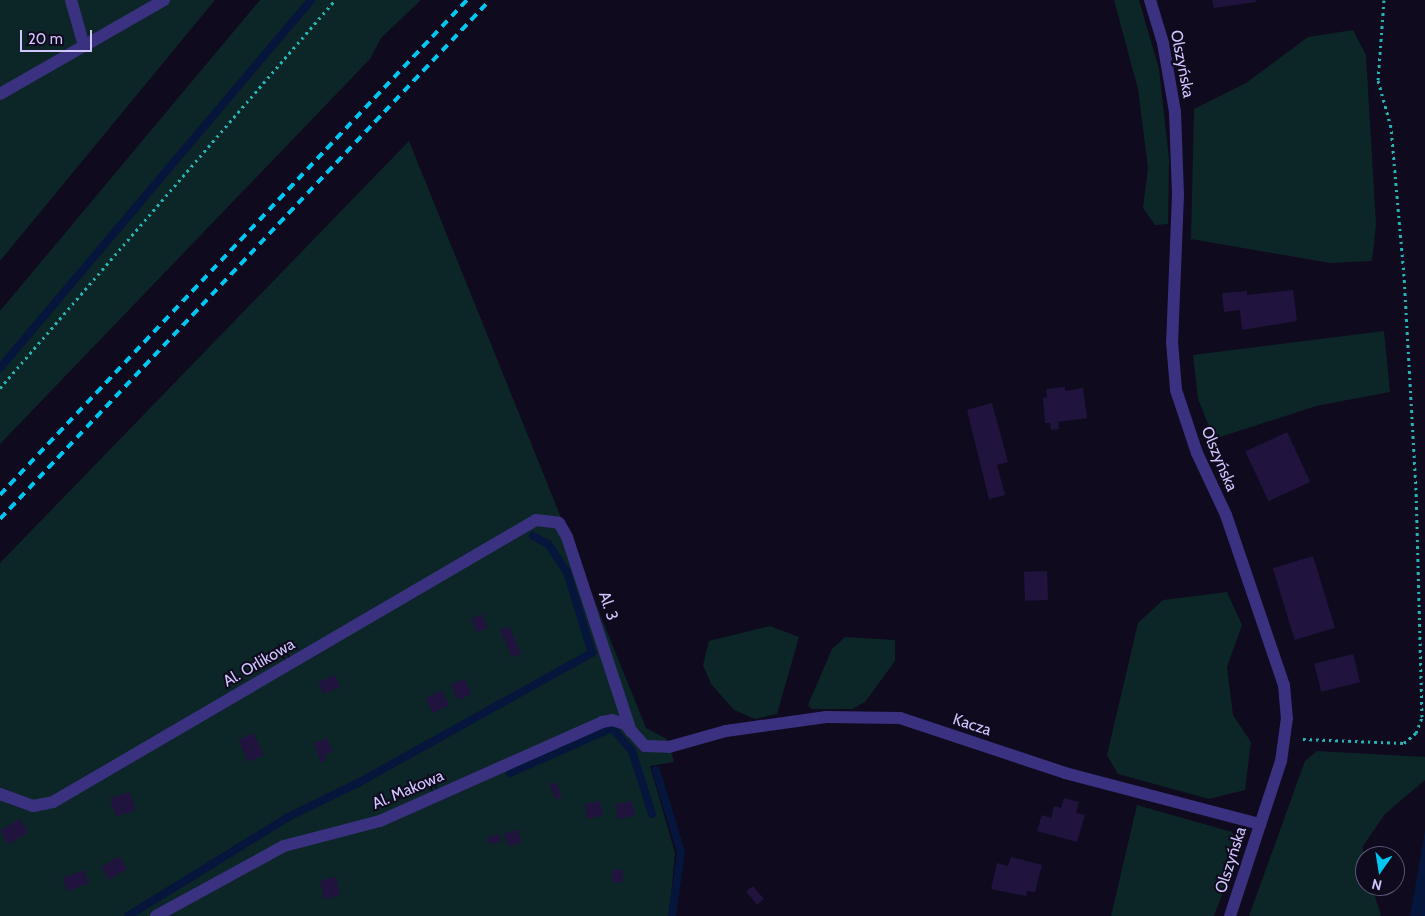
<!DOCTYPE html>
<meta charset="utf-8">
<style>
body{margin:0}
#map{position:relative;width:1425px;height:916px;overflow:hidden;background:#0f0a1d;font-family:Cabin,sans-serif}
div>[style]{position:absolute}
.green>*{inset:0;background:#0c2627}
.water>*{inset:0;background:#05153b}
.stream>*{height:8px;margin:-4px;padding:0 4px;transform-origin:4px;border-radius:4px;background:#05153b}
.building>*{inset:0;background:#20143f;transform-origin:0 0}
.path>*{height:3px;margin-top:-1.5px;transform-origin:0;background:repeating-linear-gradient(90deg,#23b4b6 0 2.5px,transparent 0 6.5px)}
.lane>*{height:12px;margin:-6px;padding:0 6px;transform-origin:6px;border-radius:6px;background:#3a3180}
.street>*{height:12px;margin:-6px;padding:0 6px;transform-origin:6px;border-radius:6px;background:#3a3180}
.rail>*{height:4px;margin-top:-2px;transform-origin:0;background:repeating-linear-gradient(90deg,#00c7f1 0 8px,transparent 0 14px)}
span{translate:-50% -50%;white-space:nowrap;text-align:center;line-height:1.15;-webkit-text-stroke:4px #0f0a1d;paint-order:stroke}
.street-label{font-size:16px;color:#d1c6ff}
.north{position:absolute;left:1355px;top:846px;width:50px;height:50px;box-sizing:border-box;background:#0f0a1d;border:1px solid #5d5577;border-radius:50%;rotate:193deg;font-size:14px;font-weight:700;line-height:20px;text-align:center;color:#d1c6ff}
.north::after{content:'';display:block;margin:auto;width:18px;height:22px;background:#00c7f1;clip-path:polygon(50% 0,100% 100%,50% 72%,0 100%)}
.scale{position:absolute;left:20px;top:30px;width:72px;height:22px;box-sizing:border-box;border:2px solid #d1c6ff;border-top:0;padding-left:6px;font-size:15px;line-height:18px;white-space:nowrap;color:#d1c6ff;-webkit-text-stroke:4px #0f0a1d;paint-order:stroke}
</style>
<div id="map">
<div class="green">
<i style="clip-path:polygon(0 0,215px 0,0 261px)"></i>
<i style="clip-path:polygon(260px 0,421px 0,381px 38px,370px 59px,0 444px,0 311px)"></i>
<i style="clip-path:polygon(1114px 0,1139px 0,1159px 69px,1169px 159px,1168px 224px,1155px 225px,1143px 208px,1148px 168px,1138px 89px)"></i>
<i style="clip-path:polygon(1353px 30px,1366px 55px,1376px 225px,1372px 261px,1330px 263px,1191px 239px,1194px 109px,1246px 83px,1308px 37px)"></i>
<i style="clip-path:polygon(409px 141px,646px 728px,667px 739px,674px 762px,650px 766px,675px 853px,669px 916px,0 916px,0 563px)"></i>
<i style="clip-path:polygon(1384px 331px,1390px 392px,1316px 406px,1214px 439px,1198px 399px,1193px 355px)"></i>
<i style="clip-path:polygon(1227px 592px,1242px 625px,1227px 667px,1233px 715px,1251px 742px,1245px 790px,1209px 799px,1118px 774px,1107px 755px,1138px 623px,1163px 600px)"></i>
<i style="clip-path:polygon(770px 626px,799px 637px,777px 714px,755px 719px,734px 710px,711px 684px,703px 665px,709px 641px)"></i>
<i style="clip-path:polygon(845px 637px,895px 640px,895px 661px,865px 702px,852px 709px,812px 709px,808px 705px,832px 649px)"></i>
<i style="clip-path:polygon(1317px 751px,1425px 757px,1425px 780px,1385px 814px,1363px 846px,1365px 886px,1372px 886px,1381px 916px,1249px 916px,1305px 761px)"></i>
<i style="clip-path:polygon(1137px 805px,1232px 832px,1240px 847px,1214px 916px,1111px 916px)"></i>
</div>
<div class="water">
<i style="clip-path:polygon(1425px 830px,1425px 916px,1410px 916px)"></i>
</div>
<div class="stream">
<i style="left:0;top:368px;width:482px;rotate:-49.8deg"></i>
<i style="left:656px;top:770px;width:86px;rotate:73deg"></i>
<i style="left:681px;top:852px;width:65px;rotate:98deg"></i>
<i style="left:510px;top:773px;width:111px;rotate:-23.8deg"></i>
<i style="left:612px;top:728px;width:30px;rotate:49deg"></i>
<i style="left:632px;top:751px;width:66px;rotate:72.4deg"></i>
<i style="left:128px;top:916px;width:188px;rotate:-31.7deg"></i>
<i style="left:288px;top:817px;width:78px;rotate:-25.9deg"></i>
<i style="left:358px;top:783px;width:268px;rotate:-29.1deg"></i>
<i style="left:592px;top:653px;width:85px;rotate:-107.2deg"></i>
<i style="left:567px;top:572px;width:34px;rotate:-124deg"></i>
<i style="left:548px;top:544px;width:17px;rotate:-152deg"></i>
</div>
<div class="building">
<i style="clip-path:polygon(1212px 0,1256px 0,1256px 2px,1214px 8px)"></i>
<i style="clip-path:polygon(1293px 290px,1297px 321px,1242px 330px,1240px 310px,1224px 312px,1222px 293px,1247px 291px,1247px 295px)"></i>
<i style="clip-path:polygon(1065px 387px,1065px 391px,1083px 388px,1087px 418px,1058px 422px,1059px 429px,1051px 430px,1050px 423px,1045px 423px,1043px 398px,1047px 397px,1046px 389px)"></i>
<i style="clip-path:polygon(992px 403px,1008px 462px,997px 465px,1005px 495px,989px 499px,967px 410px)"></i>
<i style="left:1287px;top:432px;width:55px;height:46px;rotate:65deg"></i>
<i style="left:1313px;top:556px;width:75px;height:42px;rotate:73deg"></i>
<i style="left:1047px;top:571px;width:29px;height:23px;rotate:88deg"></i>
<i style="left:482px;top:614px;width:15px;height:12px;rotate:67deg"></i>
<i style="left:509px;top:626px;width:30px;height:10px;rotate:66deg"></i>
<i style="left:1353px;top:654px;width:29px;height:40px;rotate:76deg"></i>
<i style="left:335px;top:675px;width:13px;height:18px;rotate:67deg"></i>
<i style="left:465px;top:679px;width:17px;height:15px;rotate:69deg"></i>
<i style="left:441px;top:690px;width:17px;height:18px;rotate:62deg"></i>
<i style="left:254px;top:733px;width:24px;height:17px;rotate:66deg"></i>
<i style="clip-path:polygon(327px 738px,333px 752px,324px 755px,326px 760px,321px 763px,314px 743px)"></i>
<i style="left:556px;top:782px;width:16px;height:7px;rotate:68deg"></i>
<i style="left:130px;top:792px;width:19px;height:21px;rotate:72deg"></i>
<i style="clip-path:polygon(1064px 798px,1079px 802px,1076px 813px,1085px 815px,1077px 842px,1037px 831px,1042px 815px,1051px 818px,1054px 806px,1061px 808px)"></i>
<i style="left:600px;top:801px;width:15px;height:16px;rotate:79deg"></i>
<i style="left:632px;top:801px;width:15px;height:17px;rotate:79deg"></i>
<i style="left:20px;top:819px;width:16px;height:23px;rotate:60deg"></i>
<i style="left:517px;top:829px;width:14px;height:14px;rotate:69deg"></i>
<i style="clip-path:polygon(499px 834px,501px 842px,488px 844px,487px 837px)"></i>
<i style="left:119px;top:856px;width:15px;height:21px;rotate:58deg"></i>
<i style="clip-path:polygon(1011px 857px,1042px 865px,1035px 892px,1027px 891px,1026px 896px,991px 889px,997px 863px,1008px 866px)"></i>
<i style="left:84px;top:870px;width:14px;height:23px;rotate:69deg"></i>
<i style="left:612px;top:870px;width:11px;height:12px"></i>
<i style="left:336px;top:877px;width:19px;height:16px;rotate:78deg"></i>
<i style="left:753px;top:886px;width:17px;height:9px;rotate:50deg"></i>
</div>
<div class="path">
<i style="left:0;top:388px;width:513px;rotate:-49.19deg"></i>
<i style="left:1303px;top:739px;width:101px;rotate:2.3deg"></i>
<i style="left:1404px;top:743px;width:16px;rotate:-40deg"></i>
<i style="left:1416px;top:733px;width:17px;rotate:-69deg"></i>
<i style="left:1422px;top:717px;width:227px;rotate:-91.5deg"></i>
<i style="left:1416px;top:490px;width:214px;rotate:-93.2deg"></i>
<i style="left:1404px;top:276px;width:150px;rotate:-95deg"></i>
<i style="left:1391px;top:127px;width:49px;rotate:-105.5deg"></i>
<i style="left:1378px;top:80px;width:80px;rotate:-85.7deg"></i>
</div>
<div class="lane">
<i style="left:71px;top:0;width:48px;rotate:74.2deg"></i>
<i style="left:0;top:94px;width:189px;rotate:-29.8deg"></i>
<i style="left:0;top:794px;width:35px;rotate:20deg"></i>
<i style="left:33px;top:806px;width:20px;rotate:-11deg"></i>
<i style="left:53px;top:802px;width:559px;rotate:-30.28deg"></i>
<i style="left:536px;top:520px;width:23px;rotate:7deg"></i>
<i style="left:559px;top:523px;width:16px;rotate:60deg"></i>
<i style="left:567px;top:537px;width:205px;rotate:71.8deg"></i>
<i style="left:156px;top:916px;width:146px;rotate:-28.7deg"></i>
<i style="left:284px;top:846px;width:99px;rotate:-14.6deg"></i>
<i style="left:380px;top:821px;width:243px;rotate:-24deg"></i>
<i style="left:602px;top:722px;width:10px;rotate:-11deg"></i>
<i style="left:612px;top:720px;width:14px;rotate:17deg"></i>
<i style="left:625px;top:724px;width:30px;rotate:48deg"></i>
<i style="left:645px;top:746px;width:24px;rotate:2deg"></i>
</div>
<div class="street">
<i style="left:1150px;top:0;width:45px;rotate:73.2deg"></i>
<i style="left:1163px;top:43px;width:70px;rotate:80.1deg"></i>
<i style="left:1175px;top:112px;width:83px;rotate:87.9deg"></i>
<i style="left:1178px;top:195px;width:147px;rotate:92.3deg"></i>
<i style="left:1172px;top:342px;width:48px;rotate:85.2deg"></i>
<i style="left:1176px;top:390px;width:66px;rotate:71.6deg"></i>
<i style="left:1197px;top:453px;width:68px;rotate:64.9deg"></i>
<i style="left:1226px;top:515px;width:180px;rotate:71.2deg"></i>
<i style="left:1284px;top:685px;width:33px;rotate:85deg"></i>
<i style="left:1287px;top:718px;width:43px;rotate:97.9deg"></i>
<i style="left:1281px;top:761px;width:163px;rotate:108.2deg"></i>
<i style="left:669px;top:747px;width:59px;rotate:-15.7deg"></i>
<i style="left:726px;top:731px;width:101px;rotate:-8deg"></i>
<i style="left:826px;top:717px;width:74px;rotate:0.8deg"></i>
<i style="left:900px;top:718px;width:174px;rotate:18.4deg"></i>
<i style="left:1065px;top:773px;width:202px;rotate:14.7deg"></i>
</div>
<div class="rail">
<i style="left:0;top:495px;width:681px;rotate:-46.67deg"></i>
<i style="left:0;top:519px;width:714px;rotate:-46.65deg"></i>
</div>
<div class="street-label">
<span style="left:1182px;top:64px;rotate:79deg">Olszyńska</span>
<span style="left:1219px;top:459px;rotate:67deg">Olszyńska</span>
<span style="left:608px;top:606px;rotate:71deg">Al. 3</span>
<span style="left:259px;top:663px;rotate:-30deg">Al. Orlikowa</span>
<span style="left:972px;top:725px;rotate:18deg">Kacza</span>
<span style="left:408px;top:790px;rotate:-23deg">Al. Makowa</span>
<span style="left:1231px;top:860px;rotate:-72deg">Olszyńska</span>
</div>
<div class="north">N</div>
<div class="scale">20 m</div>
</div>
